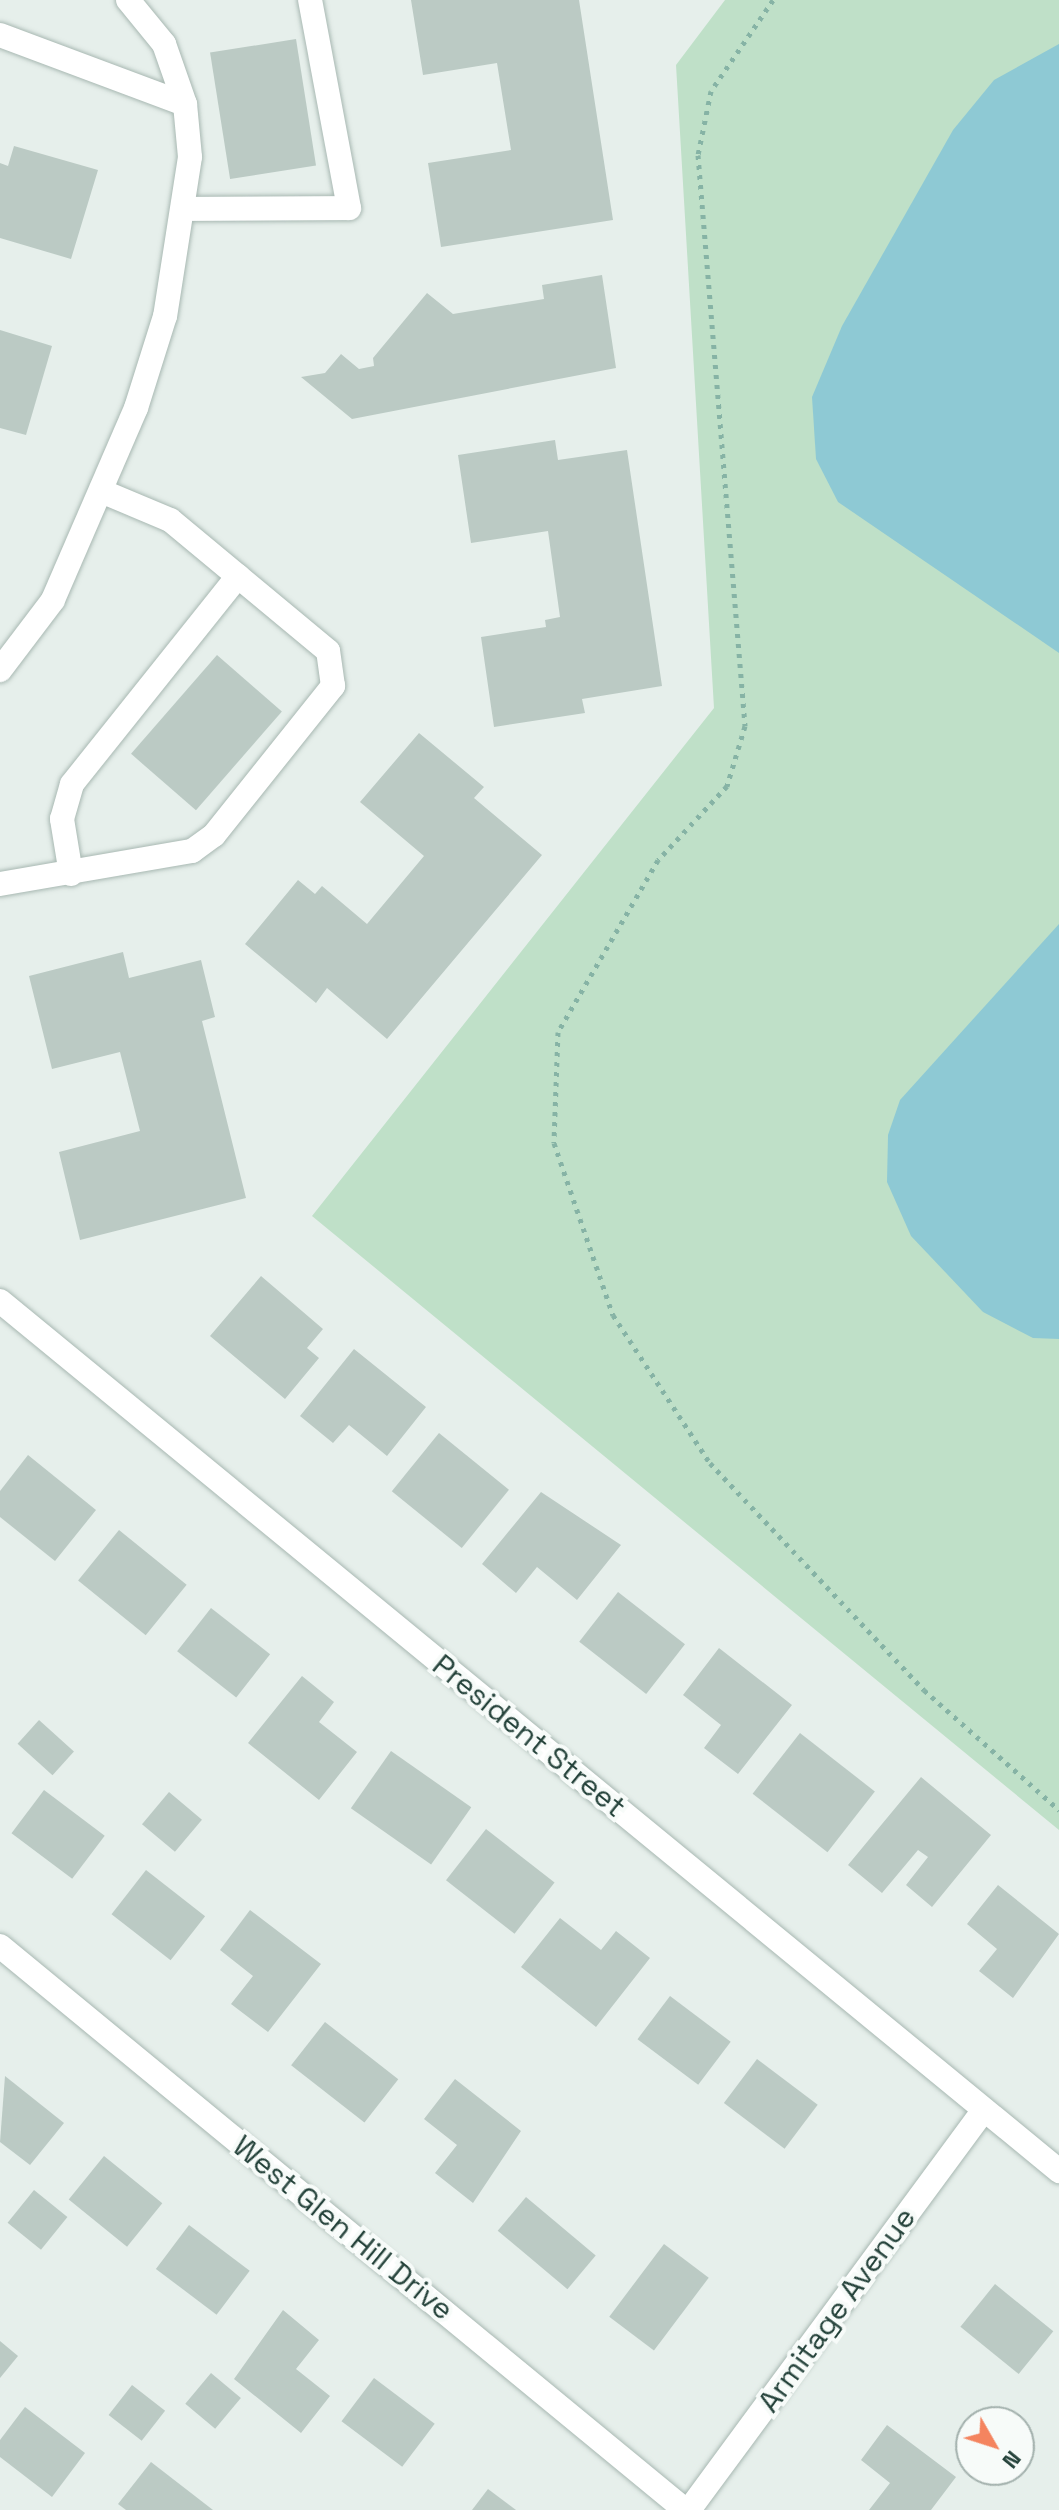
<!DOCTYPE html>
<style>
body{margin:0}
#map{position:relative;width:1059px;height:2510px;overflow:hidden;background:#e6efeb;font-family:"Space Grotesk",sans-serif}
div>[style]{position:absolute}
.green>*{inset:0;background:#bfe0c8}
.water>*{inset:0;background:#8ec9d4}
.building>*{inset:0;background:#bbcac4;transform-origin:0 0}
.path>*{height:5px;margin-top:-2.5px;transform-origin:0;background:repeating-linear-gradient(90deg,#86b3a5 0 4px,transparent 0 10px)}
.roads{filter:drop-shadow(0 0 2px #a8b8b2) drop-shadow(0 0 2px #a8b8b2)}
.minor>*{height:24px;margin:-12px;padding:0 12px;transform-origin:12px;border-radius:12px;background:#fff}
span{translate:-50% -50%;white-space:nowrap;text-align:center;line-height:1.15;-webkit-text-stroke:8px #f7fbf9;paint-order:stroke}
.street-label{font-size:30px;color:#24423a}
.north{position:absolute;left:955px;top:2406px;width:80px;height:80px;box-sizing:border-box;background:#f7fbf9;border:2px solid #a3b1ad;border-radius:50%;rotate:129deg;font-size:22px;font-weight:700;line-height:32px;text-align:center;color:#24423a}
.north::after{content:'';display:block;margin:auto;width:28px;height:36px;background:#f4845f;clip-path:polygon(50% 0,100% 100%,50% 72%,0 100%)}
</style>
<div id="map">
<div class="green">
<i style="clip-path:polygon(725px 0,1059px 0,1059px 1830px,312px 1216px,714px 708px,676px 65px)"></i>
</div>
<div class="water">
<i style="clip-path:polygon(1059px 44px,1059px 653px,838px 502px,816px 459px,812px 397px,842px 326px,953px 130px,994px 80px)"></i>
<i style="clip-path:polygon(1059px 924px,1059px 1339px,1033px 1338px,983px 1312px,911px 1236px,887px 1182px,888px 1135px,900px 1100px)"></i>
</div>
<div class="building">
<i style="clip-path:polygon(411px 0,579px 0,613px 220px,441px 247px,428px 163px,511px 150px,497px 63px,423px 75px)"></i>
<i style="left:296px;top:39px;width:128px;height:87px;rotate:81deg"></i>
<i style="clip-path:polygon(14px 146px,98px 170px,71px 259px,0 238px,0 163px,8px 166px)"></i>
<i style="clip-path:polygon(602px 275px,616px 368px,352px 419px,301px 377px,325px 373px,341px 354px,359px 369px,374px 366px,373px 358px,427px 293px,453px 314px,544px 299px,542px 285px)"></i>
<i style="clip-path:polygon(0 330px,52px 346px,26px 435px,0 428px)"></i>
<i style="clip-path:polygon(555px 440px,558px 460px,627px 450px,662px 686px,582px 699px,585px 713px,494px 727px,481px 637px,546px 627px,545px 620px,560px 617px,548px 531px,471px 543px,458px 455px)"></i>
<i style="left:217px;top:655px;width:86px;height:131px;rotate:41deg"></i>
<i style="clip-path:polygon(419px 733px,484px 787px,474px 798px,542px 855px,387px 1039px,327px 988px,316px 1003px,245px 944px,298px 880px,315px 894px,322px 886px,367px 924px,424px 856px,360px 802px)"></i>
<i style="clip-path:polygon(123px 952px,129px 978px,201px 960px,215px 1017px,202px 1021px,246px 1198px,80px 1240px,59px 1152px,140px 1131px,120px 1052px,52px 1069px,29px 976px)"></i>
<i style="clip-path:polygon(261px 1276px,323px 1329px,307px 1348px,319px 1358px,285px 1399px,210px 1336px)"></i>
<i style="clip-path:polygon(354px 1349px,426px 1407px,387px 1456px,349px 1425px,333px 1443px,300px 1416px)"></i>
<i style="left:439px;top:1433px;width:90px;height:75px;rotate:39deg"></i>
<i style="clip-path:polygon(28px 1455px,96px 1510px,55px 1561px,0 1517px,0 1491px)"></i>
<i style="clip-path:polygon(541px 1492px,621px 1545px,577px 1600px,537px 1567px,516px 1593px,482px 1564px)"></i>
<i style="left:119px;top:1530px;width:87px;height:65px;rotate:39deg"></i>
<i style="left:618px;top:1592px;width:85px;height:63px;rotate:38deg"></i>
<i style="left:211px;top:1608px;width:75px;height:55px;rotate:38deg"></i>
<i style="clip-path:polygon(719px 1648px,792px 1705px,738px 1774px,704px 1748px,721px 1725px,683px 1695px)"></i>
<i style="clip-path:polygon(302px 1676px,334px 1702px,319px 1722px,357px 1752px,319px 1800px,248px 1743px)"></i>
<i style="left:39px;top:1720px;width:47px;height:32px;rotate:42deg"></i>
<i style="left:800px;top:1733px;width:95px;height:77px;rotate:38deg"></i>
<i style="left:391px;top:1751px;width:98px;height:70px;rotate:35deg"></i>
<i style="clip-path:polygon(921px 1777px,991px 1835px,932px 1907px,906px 1885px,928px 1857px,918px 1850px,882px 1893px,848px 1865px)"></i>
<i style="left:44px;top:1790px;width:76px;height:54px;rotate:37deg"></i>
<i style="left:169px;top:1792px;width:43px;height:42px;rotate:40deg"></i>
<i style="left:486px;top:1829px;width:87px;height:65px;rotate:38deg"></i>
<i style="left:146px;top:1870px;width:75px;height:56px;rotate:38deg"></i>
<i style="clip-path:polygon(998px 1885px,1059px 1934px,1013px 1998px,979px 1971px,997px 1949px,967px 1924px)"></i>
<i style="clip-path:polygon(250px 1910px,321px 1964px,268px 2032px,231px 2004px,253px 1976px,220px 1950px)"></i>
<i style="clip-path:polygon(560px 1918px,601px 1950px,616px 1931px,650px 1958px,596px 2027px,521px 1967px)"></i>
<i style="left:670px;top:1996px;width:76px;height:54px;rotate:37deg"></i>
<i style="left:325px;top:2022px;width:93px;height:55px;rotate:38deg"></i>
<i style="left:757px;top:2059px;width:76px;height:55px;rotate:37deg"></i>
<i style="clip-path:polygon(5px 2076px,64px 2123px,30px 2165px,0 2142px)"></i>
<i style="clip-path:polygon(455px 2079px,521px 2131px,473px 2203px,435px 2173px,457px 2145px,424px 2119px)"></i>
<i style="left:104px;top:2156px;width:75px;height:56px;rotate:39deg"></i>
<i style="left:34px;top:2190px;width:43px;height:42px;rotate:39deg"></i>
<i style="left:526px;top:2197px;width:91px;height:44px;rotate:40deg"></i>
<i style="left:189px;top:2225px;width:76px;height:55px;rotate:37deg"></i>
<i style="left:664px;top:2244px;width:56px;height:91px;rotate:37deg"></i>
<i style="left:995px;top:2284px;width:75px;height:55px;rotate:39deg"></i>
<i style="clip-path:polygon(283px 2310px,319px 2340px,296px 2369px,330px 2396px,301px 2433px,234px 2379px)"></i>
<i style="clip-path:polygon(0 2341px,18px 2356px,0 2378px)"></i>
<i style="left:211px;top:2373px;width:39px;height:40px;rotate:40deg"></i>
<i style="left:374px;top:2378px;width:76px;height:54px;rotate:37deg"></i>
<i style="left:132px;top:2385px;width:42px;height:38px;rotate:38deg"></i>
<i style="clip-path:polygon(25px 2407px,85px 2453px,52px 2497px,0 2457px,0 2440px)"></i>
<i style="clip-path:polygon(887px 2425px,956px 2477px,931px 2510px,869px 2510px,890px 2483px,861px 2460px)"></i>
<i style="clip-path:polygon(151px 2462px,213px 2510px,126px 2510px,118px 2504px)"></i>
<i style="clip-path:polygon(488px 2489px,516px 2510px,472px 2510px)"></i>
</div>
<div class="path">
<i style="left:773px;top:0;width:110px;rotate:124.3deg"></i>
<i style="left:711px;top:91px;width:65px;rotate:101.5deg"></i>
<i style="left:698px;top:155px;width:573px;rotate:85.29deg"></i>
<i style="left:745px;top:726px;width:63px;rotate:106.7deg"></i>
<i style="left:727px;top:786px;width:101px;rotate:133deg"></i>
<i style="left:658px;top:860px;width:199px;rotate:120.2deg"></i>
<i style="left:558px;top:1032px;width:111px;rotate:92.1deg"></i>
<i style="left:554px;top:1143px;width:182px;rotate:71.1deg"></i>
<i style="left:613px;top:1315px;width:177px;rotate:56.8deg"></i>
<i style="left:710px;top:1463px;width:312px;rotate:46.7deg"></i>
<i style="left:924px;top:1690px;width:181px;rotate:41.6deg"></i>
</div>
<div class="roads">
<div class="minor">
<i style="left:128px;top:0;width:57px;rotate:50.7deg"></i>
<i style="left:164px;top:44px;width:64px;rotate:70.7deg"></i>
<i style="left:0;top:35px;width:197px;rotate:20.5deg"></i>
<i style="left:185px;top:104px;width:53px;rotate:84.6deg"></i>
<i style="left:190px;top:157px;width:161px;rotate:98.9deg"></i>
<i style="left:165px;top:316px;width:96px;rotate:107.5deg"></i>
<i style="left:136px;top:408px;width:209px;rotate:113.4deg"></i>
<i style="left:53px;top:600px;width:88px;rotate:127.1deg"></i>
<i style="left:185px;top:209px;width:164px;rotate:-0.3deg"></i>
<i style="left:349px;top:208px;width:212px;rotate:-100.6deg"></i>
<i style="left:71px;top:874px;width:56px;rotate:-99.3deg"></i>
<i style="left:62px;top:819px;width:36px;rotate:-74deg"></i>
<i style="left:72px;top:784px;width:266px;rotate:-51.4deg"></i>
<i style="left:0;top:884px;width:195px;rotate:-9.8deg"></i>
<i style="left:192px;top:851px;width:27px;rotate:-36deg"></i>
<i style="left:214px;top:835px;width:191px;rotate:-51.4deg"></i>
<i style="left:333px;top:686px;width:35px;rotate:-98deg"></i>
<i style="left:328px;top:651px;width:205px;rotate:-140.3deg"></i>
<i style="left:170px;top:520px;width:75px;rotate:-157.2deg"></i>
<i style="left:0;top:1301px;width:1371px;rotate:39.4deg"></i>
<i style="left:0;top:1946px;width:887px;rotate:39.47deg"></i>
<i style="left:689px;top:2510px;width:497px;rotate:-53.6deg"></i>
</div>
</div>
<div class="street-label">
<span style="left:529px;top:1736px;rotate:39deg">President Street</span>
<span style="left:343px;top:2228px;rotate:39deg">West Glen Hill Drive</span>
<span style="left:837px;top:2310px;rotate:-54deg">Armitage Avenue</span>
</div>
<div class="north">N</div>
</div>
